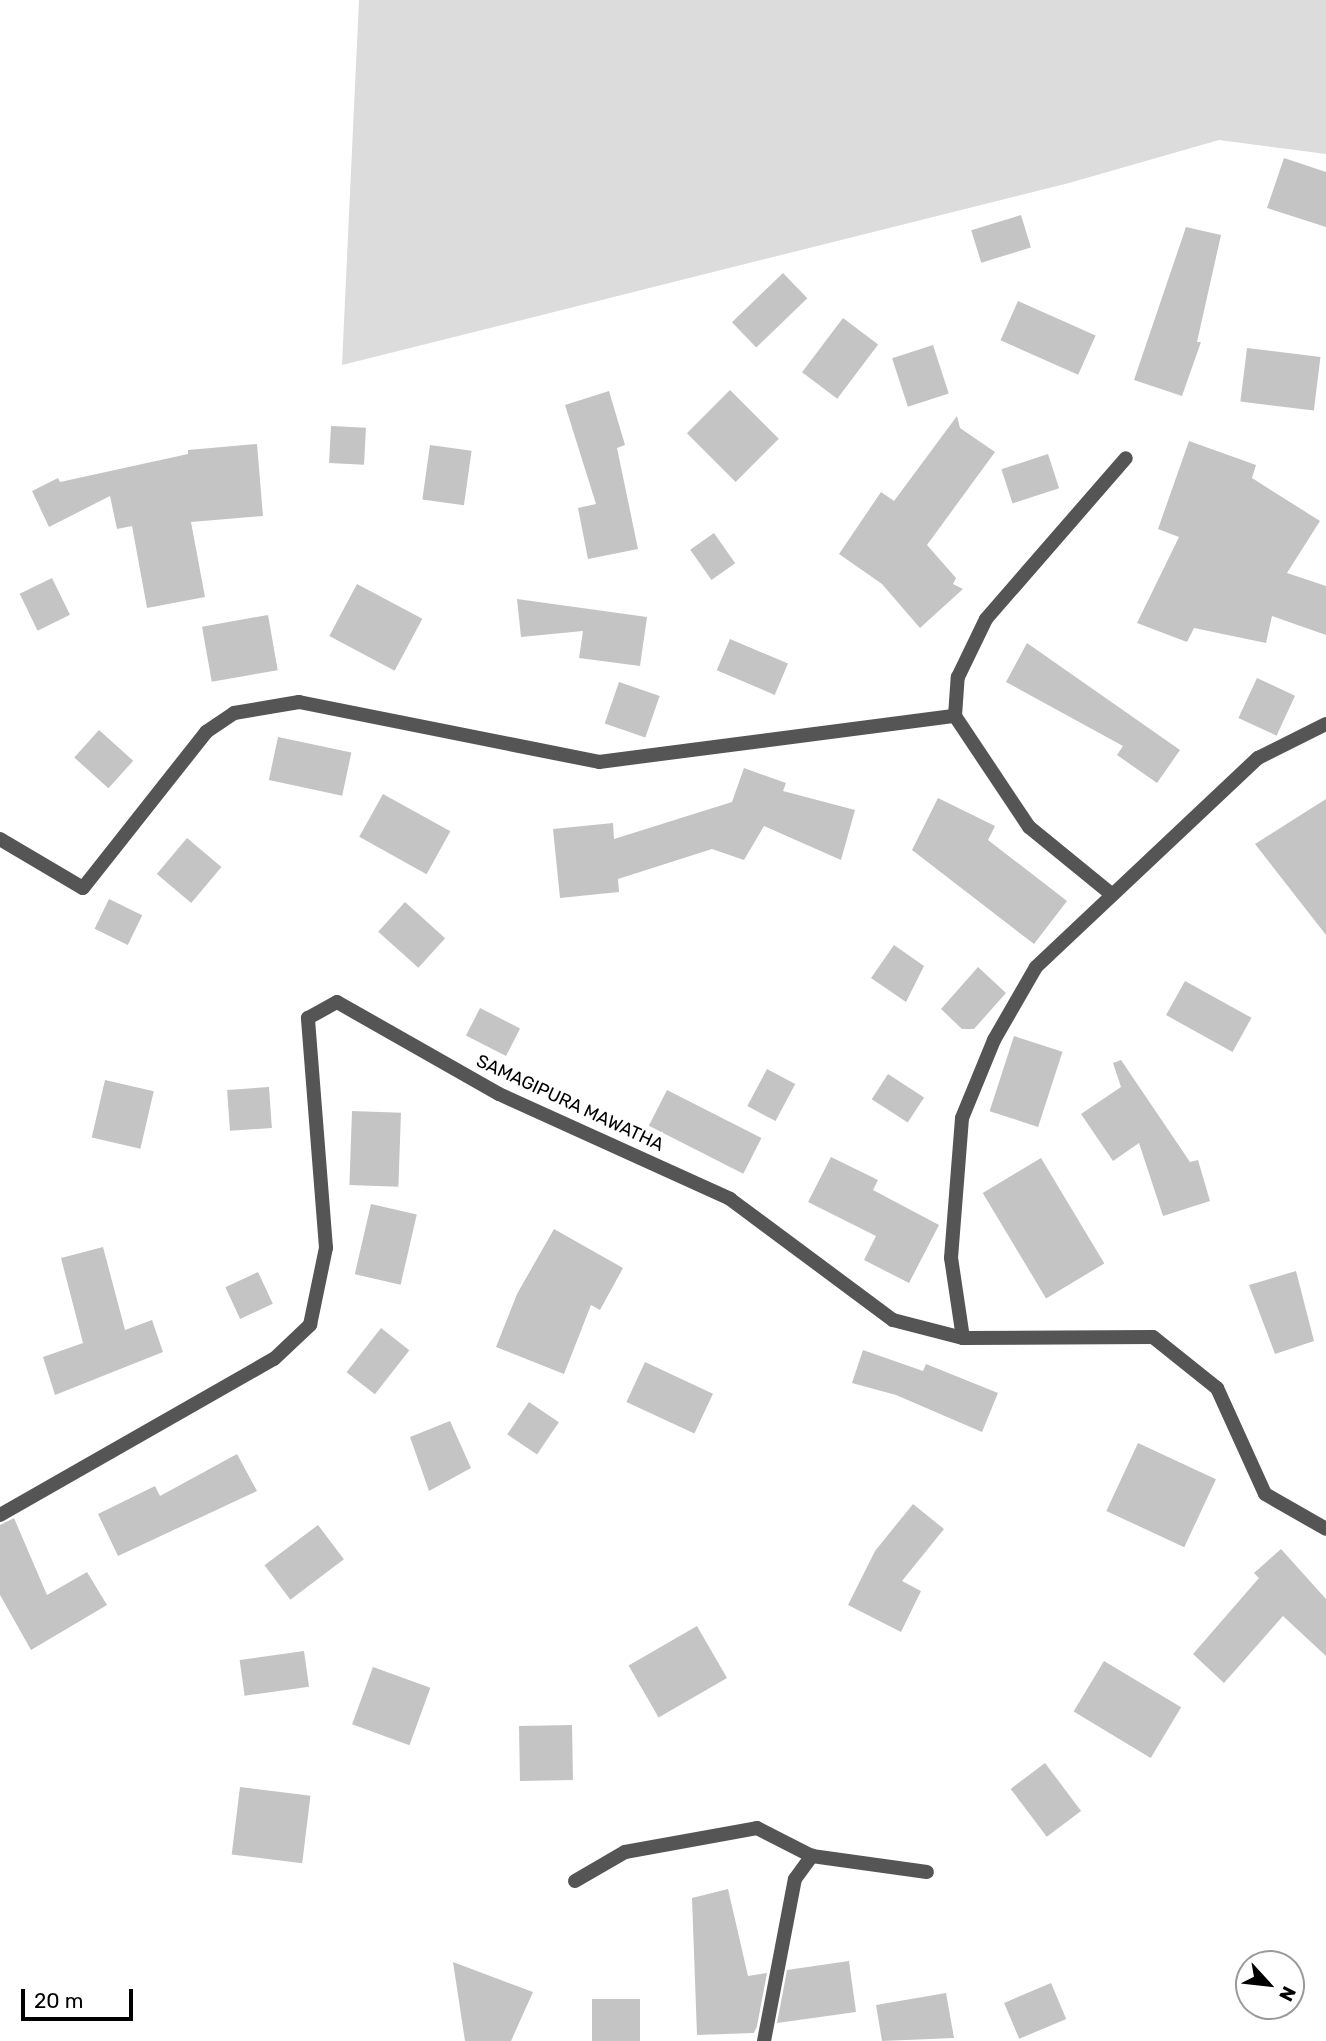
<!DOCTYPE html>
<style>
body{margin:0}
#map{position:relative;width:1326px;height:2041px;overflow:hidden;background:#fff;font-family:Rubik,sans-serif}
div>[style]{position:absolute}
.green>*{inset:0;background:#dcdcdc}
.building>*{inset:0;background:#c4c4c4;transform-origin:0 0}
.street>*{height:14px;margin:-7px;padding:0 7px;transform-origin:7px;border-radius:7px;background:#555}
span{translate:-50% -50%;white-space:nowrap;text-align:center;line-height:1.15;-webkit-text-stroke:6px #fff;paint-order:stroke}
.street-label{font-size:18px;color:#000}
.north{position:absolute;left:1235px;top:1950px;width:70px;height:70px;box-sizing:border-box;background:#fff;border:2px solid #999;border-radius:50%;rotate:117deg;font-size:19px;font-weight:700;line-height:28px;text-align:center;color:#000}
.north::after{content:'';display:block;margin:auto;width:24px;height:32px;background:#000;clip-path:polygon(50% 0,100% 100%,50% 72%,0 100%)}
.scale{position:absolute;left:21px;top:1989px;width:112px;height:32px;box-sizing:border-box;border:4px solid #000;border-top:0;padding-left:9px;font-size:21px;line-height:24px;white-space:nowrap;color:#000;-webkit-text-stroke:5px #fff;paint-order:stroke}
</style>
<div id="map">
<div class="green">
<i style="clip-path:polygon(359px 0,1326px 0,1326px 154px,1219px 140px,1069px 183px,342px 365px)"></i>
</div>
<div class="building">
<i style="clip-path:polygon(1284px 158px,1326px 172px,1326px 227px,1267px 208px)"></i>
<i style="left:1021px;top:215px;width:34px;height:52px;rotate:73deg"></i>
<i style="clip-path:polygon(1186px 227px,1221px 235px,1197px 342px,1201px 342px,1182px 396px,1134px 380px)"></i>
<i style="left:783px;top:273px;width:35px;height:71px;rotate:46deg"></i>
<i style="left:1018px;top:301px;width:85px;height:43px;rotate:24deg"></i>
<i style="left:843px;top:318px;width:44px;height:68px;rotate:37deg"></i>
<i style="left:933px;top:345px;width:51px;height:43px;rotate:72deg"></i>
<i style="left:1247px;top:348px;width:74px;height:54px;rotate:7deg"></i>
<i style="left:730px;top:390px;width:69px;height:61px;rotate:45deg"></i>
<i style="clip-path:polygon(609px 391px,625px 445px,617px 448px,638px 549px,588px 559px,578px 508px,596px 504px,565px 405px)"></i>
<i style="clip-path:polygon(957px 416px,960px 428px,995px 452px,927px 545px,956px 578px,953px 584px,963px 589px,920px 628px,882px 584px,839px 554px,881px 492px,894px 501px)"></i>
<i style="left:331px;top:426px;width:35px;height:37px;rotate:3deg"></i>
<i style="clip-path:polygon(1189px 441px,1256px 465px,1252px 478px,1320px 521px,1287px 573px,1326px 586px,1326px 635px,1272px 616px,1266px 643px,1194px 628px,1187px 642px,1137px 623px,1179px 537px,1158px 529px)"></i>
<i style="clip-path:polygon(257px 444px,263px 516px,191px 522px,205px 597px,147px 608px,132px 526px,117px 529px,110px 496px,49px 527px,32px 491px,58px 478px,60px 482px,188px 454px,188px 450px)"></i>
<i style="left:430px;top:445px;width:42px;height:55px;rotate:8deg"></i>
<i style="left:1048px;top:454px;width:36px;height:49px;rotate:72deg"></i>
<i style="left:714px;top:533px;width:37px;height:29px;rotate:55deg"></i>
<i style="left:52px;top:578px;width:41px;height:36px;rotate:64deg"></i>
<i style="left:357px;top:584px;width:74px;height:59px;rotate:28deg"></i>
<i style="clip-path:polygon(517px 599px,647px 617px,640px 666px,579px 658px,583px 631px,521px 637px)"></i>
<i style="left:268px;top:615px;width:56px;height:67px;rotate:80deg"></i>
<i style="left:730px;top:639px;width:63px;height:34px;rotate:23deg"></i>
<i style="clip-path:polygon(1027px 643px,1180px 750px,1157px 783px,1117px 755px,1123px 746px,1006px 682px)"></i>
<i style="left:1257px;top:678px;width:42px;height:44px;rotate:25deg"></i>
<i style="left:619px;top:682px;width:43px;height:44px;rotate:19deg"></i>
<i style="left:99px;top:730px;width:46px;height:37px;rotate:42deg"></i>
<i style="left:278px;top:737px;width:75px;height:44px;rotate:12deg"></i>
<i style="clip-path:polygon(744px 768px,786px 783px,783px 791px,855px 810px,841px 860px,764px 826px,744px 860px,712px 849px,618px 879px,619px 892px,560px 898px,553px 829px,613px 823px,614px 839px,732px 802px)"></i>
<i style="left:383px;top:794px;width:77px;height:49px;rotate:29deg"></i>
<i style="clip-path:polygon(938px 798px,995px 826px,988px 840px,1067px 901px,1034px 944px,912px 850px)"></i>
<i style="clip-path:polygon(1326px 799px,1326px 935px,1255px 844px)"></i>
<i style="left:187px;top:838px;width:45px;height:47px;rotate:40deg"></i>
<i style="left:109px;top:899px;width:37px;height:33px;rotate:26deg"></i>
<i style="left:405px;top:902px;width:54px;height:40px;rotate:42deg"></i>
<i style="clip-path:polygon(894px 945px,924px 966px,906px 1002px,871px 978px)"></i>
<i style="clip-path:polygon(978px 967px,1006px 993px,974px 1029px,962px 1029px,941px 1009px)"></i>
<i style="left:1185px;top:981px;width:76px;height:39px;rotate:29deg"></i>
<i style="left:480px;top:1008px;width:45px;height:31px;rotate:27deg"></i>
<i style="left:1014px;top:1036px;width:51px;height:79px;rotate:18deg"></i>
<i style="clip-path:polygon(1121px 1060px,1190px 1162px,1198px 1160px,1210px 1201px,1163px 1216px,1139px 1143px,1113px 1161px,1081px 1114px,1121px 1087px,1113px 1063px)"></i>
<i style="left:767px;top:1069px;width:32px;height:42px;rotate:28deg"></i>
<i style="left:888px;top:1074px;width:43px;height:30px;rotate:33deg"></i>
<i style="left:105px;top:1080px;width:50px;height:59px;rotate:13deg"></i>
<i style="left:269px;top:1087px;width:41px;height:42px;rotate:86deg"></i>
<i style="left:667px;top:1090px;width:106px;height:40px;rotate:27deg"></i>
<i style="left:352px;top:1111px;width:49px;height:74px;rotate:2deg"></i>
<i style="clip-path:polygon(831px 1157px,878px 1180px,873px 1190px,939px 1225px,909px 1283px,864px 1260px,876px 1236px,808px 1202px)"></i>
<i style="left:1041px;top:1158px;width:123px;height:68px;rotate:59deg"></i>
<i style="left:371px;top:1204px;width:47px;height:72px;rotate:13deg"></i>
<i style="clip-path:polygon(554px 1229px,623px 1268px,600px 1310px,591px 1305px,564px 1374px,496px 1347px,517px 1294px)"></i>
<i style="clip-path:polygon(103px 1247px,125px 1330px,152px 1320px,163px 1352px,55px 1395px,43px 1357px,83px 1343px,61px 1258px)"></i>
<i style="clip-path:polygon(1296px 1271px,1314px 1341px,1275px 1354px,1249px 1285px)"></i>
<i style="left:258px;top:1272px;width:35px;height:36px;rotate:65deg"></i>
<i style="left:381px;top:1328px;width:36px;height:56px;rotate:38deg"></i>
<i style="clip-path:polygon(863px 1350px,923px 1371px,926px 1364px,998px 1393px,982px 1432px,896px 1395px,852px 1383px)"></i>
<i style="left:645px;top:1362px;width:75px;height:44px;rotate:25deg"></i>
<i style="left:529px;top:1402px;width:36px;height:39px;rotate:34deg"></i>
<i style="clip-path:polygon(450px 1421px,471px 1468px,429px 1491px,410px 1437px)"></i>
<i style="left:1138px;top:1443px;width:86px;height:75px;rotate:25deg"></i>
<i style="clip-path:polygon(237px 1454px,257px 1491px,118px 1556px,98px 1514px,155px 1486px,160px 1496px)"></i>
<i style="clip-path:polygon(913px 1504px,944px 1529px,902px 1581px,921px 1591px,901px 1632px,848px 1605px,875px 1551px)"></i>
<i style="clip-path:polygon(14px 1518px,47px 1595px,87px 1572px,107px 1605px,31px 1650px,0 1595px,0 1525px)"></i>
<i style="left:318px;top:1525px;width:43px;height:67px;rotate:53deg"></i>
<i style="clip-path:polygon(1281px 1549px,1326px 1599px,1326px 1656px,1283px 1616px,1224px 1683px,1193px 1654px,1259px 1578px,1254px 1573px)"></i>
<i style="left:697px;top:1626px;width:60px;height:79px;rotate:60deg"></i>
<i style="left:304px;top:1651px;width:36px;height:65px;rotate:82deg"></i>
<i style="left:1104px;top:1661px;width:90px;height:59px;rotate:31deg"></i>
<i style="left:373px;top:1667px;width:61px;height:61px;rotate:20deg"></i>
<i style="left:572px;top:1725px;width:55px;height:53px;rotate:89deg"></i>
<i style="left:1045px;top:1763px;width:60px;height:43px;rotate:53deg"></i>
<i style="left:240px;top:1787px;width:71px;height:68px;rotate:7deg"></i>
<i style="clip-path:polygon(728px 1889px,748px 1976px,767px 1973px,757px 2026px,754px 2033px,697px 2035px,692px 1898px)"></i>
<i style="clip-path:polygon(849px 1961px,856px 2012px,777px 2023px,787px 1970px)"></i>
<i style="clip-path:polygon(453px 1962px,533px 1992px,511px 2041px,465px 2041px)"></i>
<i style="left:1051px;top:1983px;width:39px;height:51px;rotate:67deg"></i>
<i style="clip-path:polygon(946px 1993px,954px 2038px,882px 2041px,876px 2005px)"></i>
<i style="left:592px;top:1999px;width:48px;height:42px"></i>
</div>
<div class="street">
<i style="left:0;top:839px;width:96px;rotate:30.6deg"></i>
<i style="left:83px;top:888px;width:199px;rotate:-51.7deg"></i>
<i style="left:206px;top:732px;width:34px;rotate:-34deg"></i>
<i style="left:234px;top:713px;width:66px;rotate:-9.6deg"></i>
<i style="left:299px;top:702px;width:306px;rotate:11.3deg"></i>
<i style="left:599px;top:762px;width:359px;rotate:-7.4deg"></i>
<i style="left:1110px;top:893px;width:104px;rotate:-140.8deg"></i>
<i style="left:1029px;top:827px;width:133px;rotate:-123.7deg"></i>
<i style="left:955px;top:716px;width:39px;rotate:-86deg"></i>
<i style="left:958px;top:677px;width:64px;rotate:-64.2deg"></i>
<i style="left:986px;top:619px;width:213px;rotate:-49deg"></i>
<i style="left:963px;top:1338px;width:81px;rotate:-98.5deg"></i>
<i style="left:951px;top:1258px;width:140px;rotate:-85.5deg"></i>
<i style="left:962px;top:1118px;width:84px;rotate:-67.7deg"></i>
<i style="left:994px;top:1040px;width:84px;rotate:-60.1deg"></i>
<i style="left:1036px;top:967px;width:305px;rotate:-43.3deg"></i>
<i style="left:1258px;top:758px;width:76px;rotate:-26.6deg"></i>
<i style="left:0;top:1515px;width:315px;rotate:-29.7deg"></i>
<i style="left:274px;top:1359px;width:50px;rotate:-43.4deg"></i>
<i style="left:310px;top:1325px;width:79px;rotate:-78.3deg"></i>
<i style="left:326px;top:1248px;width:231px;rotate:-94.5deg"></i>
<i style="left:308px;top:1018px;width:33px;rotate:-29deg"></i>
<i style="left:337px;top:1002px;width:186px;rotate:29.6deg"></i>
<i style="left:499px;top:1094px;width:254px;rotate:24.4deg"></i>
<i style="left:730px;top:1199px;width:203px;rotate:36.6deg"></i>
<i style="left:893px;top:1320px;width:72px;rotate:14.4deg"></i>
<i style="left:963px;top:1338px;width:190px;rotate:-0.3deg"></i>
<i style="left:1153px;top:1337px;width:82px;rotate:38.6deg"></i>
<i style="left:1217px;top:1388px;width:116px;rotate:65.6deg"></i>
<i style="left:1265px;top:1494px;width:70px;rotate:29.8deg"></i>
<i style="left:575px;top:1881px;width:58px;rotate:-30.1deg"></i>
<i style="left:625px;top:1852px;width:134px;rotate:-10.3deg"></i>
<i style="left:757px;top:1828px;width:62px;rotate:27deg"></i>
<i style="left:812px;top:1856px;width:116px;rotate:7.9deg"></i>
<i style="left:764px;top:2041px;width:165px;rotate:-79.2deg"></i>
<i style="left:795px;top:1879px;width:29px;rotate:-54deg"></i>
</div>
<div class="street-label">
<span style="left:570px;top:1103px;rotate:25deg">SAMAGIPURA MAWATHA</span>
</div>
<div class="north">N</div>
<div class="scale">20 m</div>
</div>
